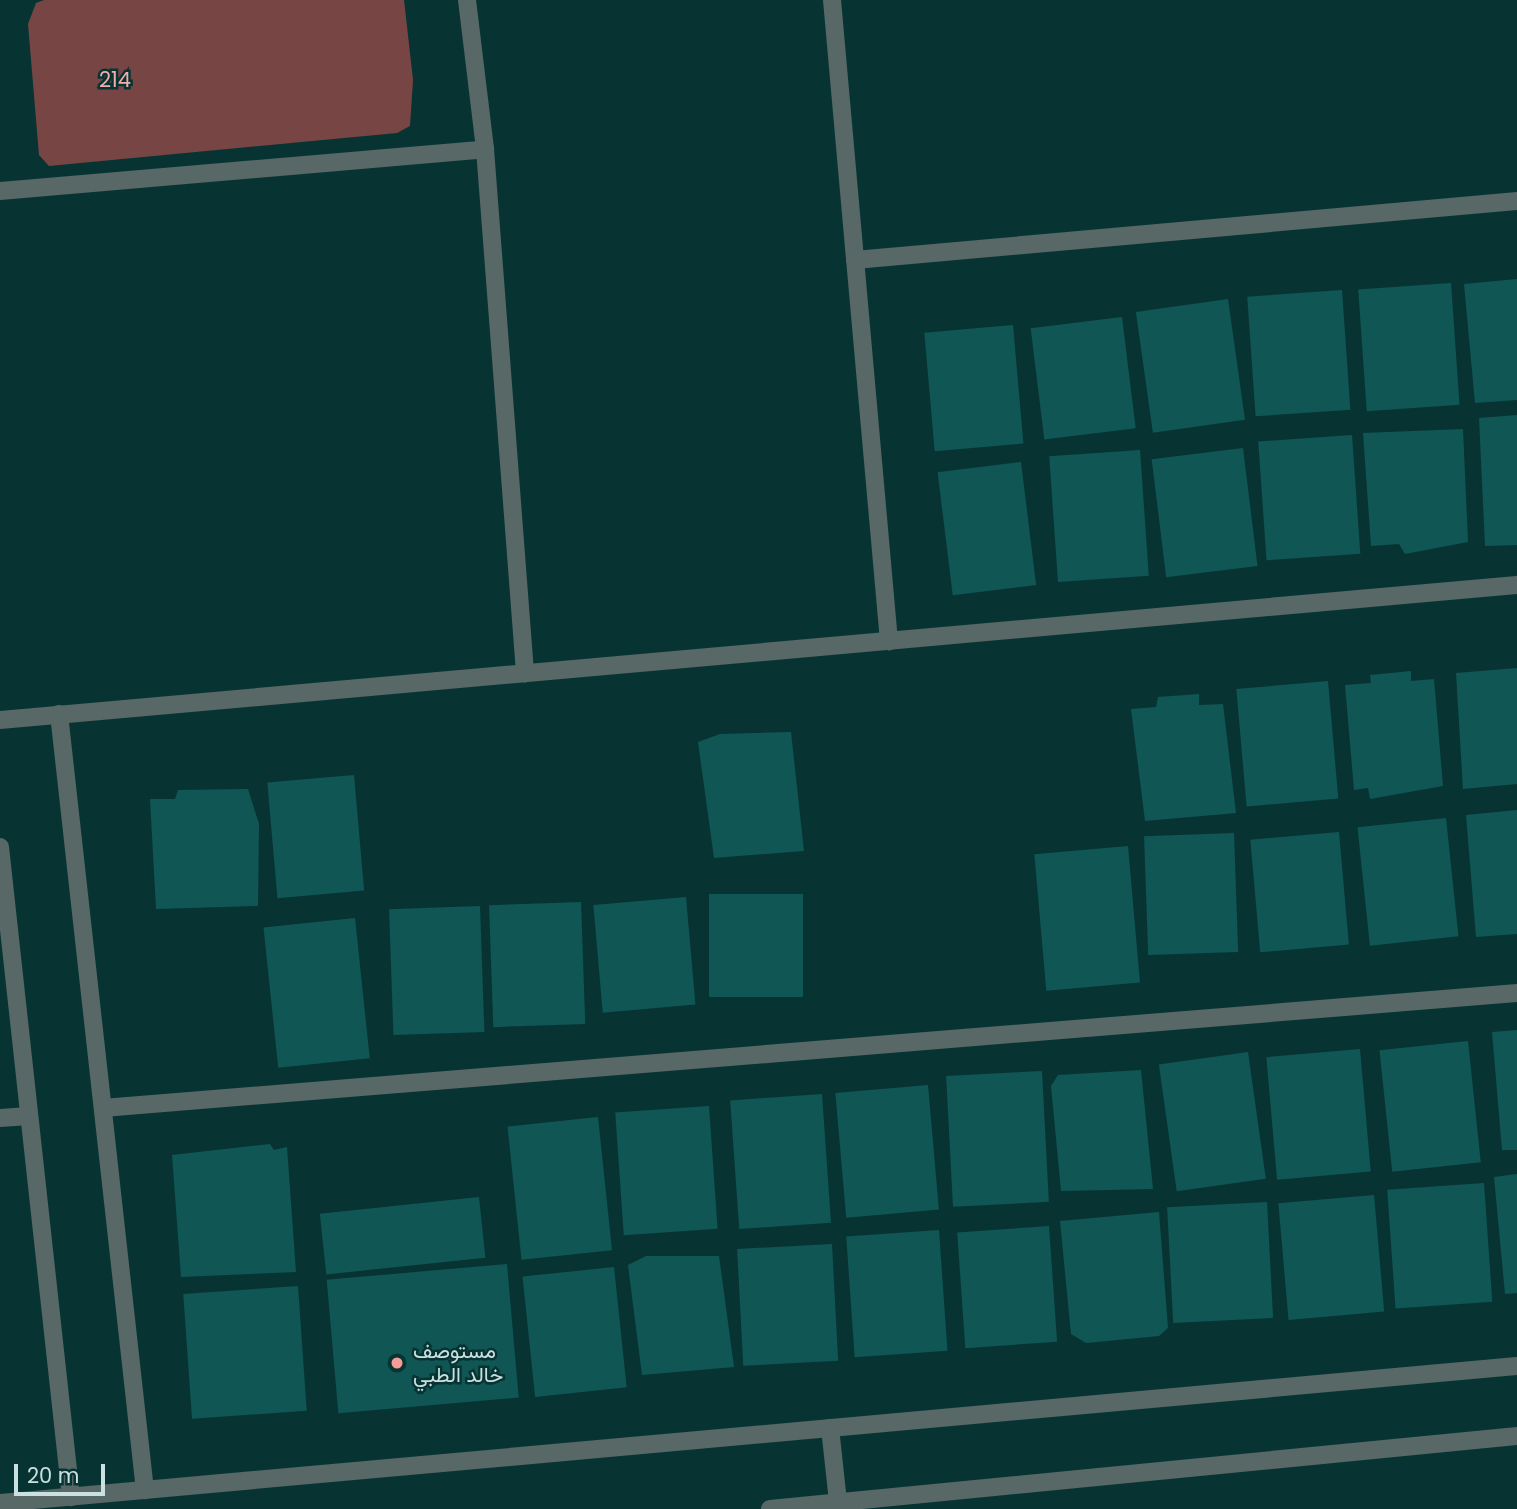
<!DOCTYPE html>
<meta charset="utf-8">
<style>
body{margin:0}
#map{position:relative;width:1517px;height:1509px;overflow:hidden;background:#073433;font-family:Poppins,Vazirmatn,sans-serif}
div>[style]{position:absolute}
.green>*{inset:0;background:#774644}
.building>*{inset:0;background:#105655;transform-origin:0 0}
.minor>*{height:18px;margin:-9px;padding:0 9px;transform-origin:9px;border-radius:9px;background:#576867}
.dots>*{width:19px;height:19px;translate:-50% -50%;box-sizing:border-box;border:4px solid #073433;border-radius:50%}
span{translate:-50% -50%;white-space:nowrap;text-align:center;line-height:1.15;-webkit-text-stroke:5px #073433;paint-order:stroke}
.park-label{font-size:21px;color:#f3adaa}
.poi-label{font-size:21px;color:#cbe0e0}
.left{translate:0 -50%;text-align:left}
.scale{position:absolute;left:14px;top:1464px;width:91px;height:32px;box-sizing:border-box;border:4px solid #cbe0e0;border-top:0;padding-left:9px;font-size:21px;line-height:24px;white-space:nowrap;color:#cbe0e0;-webkit-text-stroke:5px #073433;paint-order:stroke}
</style>
<div id="map">
<div class="green">
<i style="clip-path:polygon(44px 0,404px 0,413px 80px,410px 126px,397px 133px,49px 166px,39px 155px,28px 24px,36px 3px)"></i>
</div>
<div class="building">
<i style="clip-path:polygon(1517px 279px,1517px 400px,1475px 403px,1464px 284px)"></i>
<i style="left:1451px;top:283px;width:122px;height:93px;rotate:86deg"></i>
<i style="left:1342px;top:290px;width:120px;height:95px;rotate:86deg"></i>
<i style="left:1228px;top:299px;width:122px;height:93px;rotate:82deg"></i>
<i style="left:1122px;top:317px;width:112px;height:92px;rotate:83deg"></i>
<i style="left:1013px;top:325px;width:119px;height:89px;rotate:85deg"></i>
<i style="clip-path:polygon(1517px 415px,1517px 545px,1485px 546px,1479px 418px)"></i>
<i style="clip-path:polygon(1463px 429px,1468px 542px,1405px 554px,1399px 544px,1371px 546px,1363px 433px)"></i>
<i style="left:1352px;top:435px;width:119px;height:94px;rotate:86deg"></i>
<i style="left:1243px;top:448px;width:119px;height:92px;rotate:83deg"></i>
<i style="left:1140px;top:450px;width:126px;height:91px;rotate:86deg"></i>
<i style="left:1021px;top:462px;width:124px;height:84px;rotate:83deg"></i>
<i style="clip-path:polygon(1517px 668px,1517px 784px,1463px 789px,1456px 673px)"></i>
<i style="clip-path:polygon(1411px 671px,1411px 681px,1434px 679px,1443px 786px,1370px 799px,1368px 788px,1354px 790px,1345px 685px,1371px 683px,1370px 675px)"></i>
<i style="left:1328px;top:681px;width:118px;height:92px;rotate:85deg"></i>
<i style="clip-path:polygon(1199px 694px,1199px 705px,1223px 704px,1236px 813px,1145px 821px,1131px 709px,1156px 707px,1158px 697px)"></i>
<i style="clip-path:polygon(791px 732px,804px 851px,714px 858px,698px 742px,720px 734px)"></i>
<i style="left:354px;top:775px;width:116px;height:87px;rotate:85deg"></i>
<i style="clip-path:polygon(248px 789px,259px 824px,258px 906px,156px 909px,150px 799px,175px 799px,178px 790px)"></i>
<i style="clip-path:polygon(1517px 810px,1517px 934px,1476px 937px,1466px 815px)"></i>
<i style="left:1446px;top:818px;width:119px;height:89px;rotate:84deg"></i>
<i style="left:1339px;top:832px;width:113px;height:89px;rotate:85deg"></i>
<i style="left:1234px;top:833px;width:119px;height:90px;rotate:88deg"></i>
<i style="left:1128px;top:846px;width:137px;height:94px;rotate:85deg"></i>
<i style="left:803px;top:894px;width:103px;height:94px;rotate:90deg"></i>
<i style="left:686px;top:897px;width:108px;height:93px;rotate:85deg"></i>
<i style="left:581px;top:902px;width:122px;height:92px;rotate:88deg"></i>
<i style="left:480px;top:906px;width:126px;height:91px;rotate:88deg"></i>
<i style="left:355px;top:918px;width:141px;height:92px;rotate:84deg"></i>
<i style="clip-path:polygon(1517px 1030px,1517px 1150px,1502px 1150px,1492px 1032px)"></i>
<i style="left:1468px;top:1041px;width:122px;height:89px;rotate:84deg"></i>
<i style="left:1360px;top:1049px;width:123px;height:94px;rotate:85deg"></i>
<i style="left:1248px;top:1052px;width:128px;height:90px;rotate:82deg"></i>
<i style="clip-path:polygon(1141px 1070px,1153px 1189px,1061px 1191px,1051px 1086px,1058px 1075px)"></i>
<i style="left:1042px;top:1071px;width:131px;height:96px;rotate:87deg"></i>
<i style="left:928px;top:1085px;width:125px;height:93px;rotate:85deg"></i>
<i style="left:822px;top:1094px;width:129px;height:92px;rotate:86deg"></i>
<i style="left:709px;top:1106px;width:123px;height:94px;rotate:86deg"></i>
<i style="left:598px;top:1117px;width:134px;height:91px;rotate:84deg"></i>
<i style="clip-path:polygon(270px 1144px,274px 1150px,287px 1147px,296px 1272px,181px 1277px,172px 1155px)"></i>
<i style="clip-path:polygon(1517px 1174px,1517px 1293px,1505px 1294px,1494px 1177px)"></i>
<i style="left:1484px;top:1183px;width:119px;height:97px;rotate:86deg"></i>
<i style="left:1374px;top:1195px;width:117px;height:96px;rotate:85deg"></i>
<i style="left:479px;top:1197px;width:61px;height:160px;rotate:84deg"></i>
<i style="left:1267px;top:1202px;width:116px;height:100px;rotate:87deg"></i>
<i style="clip-path:polygon(1159px 1212px,1168px 1328px,1159px 1336px,1086px 1343px,1071px 1334px,1060px 1221px)"></i>
<i style="left:1049px;top:1226px;width:116px;height:92px;rotate:86deg"></i>
<i style="left:939px;top:1230px;width:121px;height:93px;rotate:86deg"></i>
<i style="left:832px;top:1244px;width:117px;height:95px;rotate:87deg"></i>
<i style="clip-path:polygon(646px 1256px,719px 1256px,734px 1367px,642px 1375px,628px 1265px)"></i>
<i style="left:507px;top:1264px;width:134px;height:181px;rotate:85deg"></i>
<i style="left:614px;top:1267px;width:121px;height:92px;rotate:84deg"></i>
<i style="left:298px;top:1286px;width:125px;height:115px;rotate:86deg"></i>
</div>
<div class="minor">
<i style="left:467px;top:0;width:150px;rotate:83.1deg"></i>
<i style="left:485px;top:149px;width:526px;rotate:85.63deg"></i>
<i style="left:832px;top:0;width:644px;rotate:84.92deg"></i>
<i style="left:0;top:191px;width:487px;rotate:-4.9deg"></i>
<i style="left:855px;top:260px;width:665px;rotate:-5.09deg"></i>
<i style="left:59px;top:714px;width:781px;rotate:83.68deg"></i>
<i style="left:0;top:720px;width:1523px;rotate:-5.09deg"></i>
<i style="left:0;top:847px;width:654px;rotate:83.77deg"></i>
<i style="left:103px;top:1108px;width:1419px;rotate:-4.65deg"></i>
<i style="left:0;top:1118px;width:29px;rotate:-4deg"></i>
<i style="left:830px;top:1428px;width:74px;rotate:83.8deg"></i>
<i style="left:0;top:1503px;width:1523px;rotate:-5.16deg"></i>
<i style="left:770px;top:1509px;width:751px;rotate:-5.58deg"></i>
</div>
<div class="dots">
<i style="left:397px;top:1363px;background:#f59b98"></i>
</div>
<div class="park-label">
<span style="left:115px;top:80px">214</span>
</div>
<div class="poi-label">
<span class="left" style="left:413px;top:1363px">مستوصف<br>خالد الطبي</span>
</div>
<div class="scale">20 m</div>
</div>
